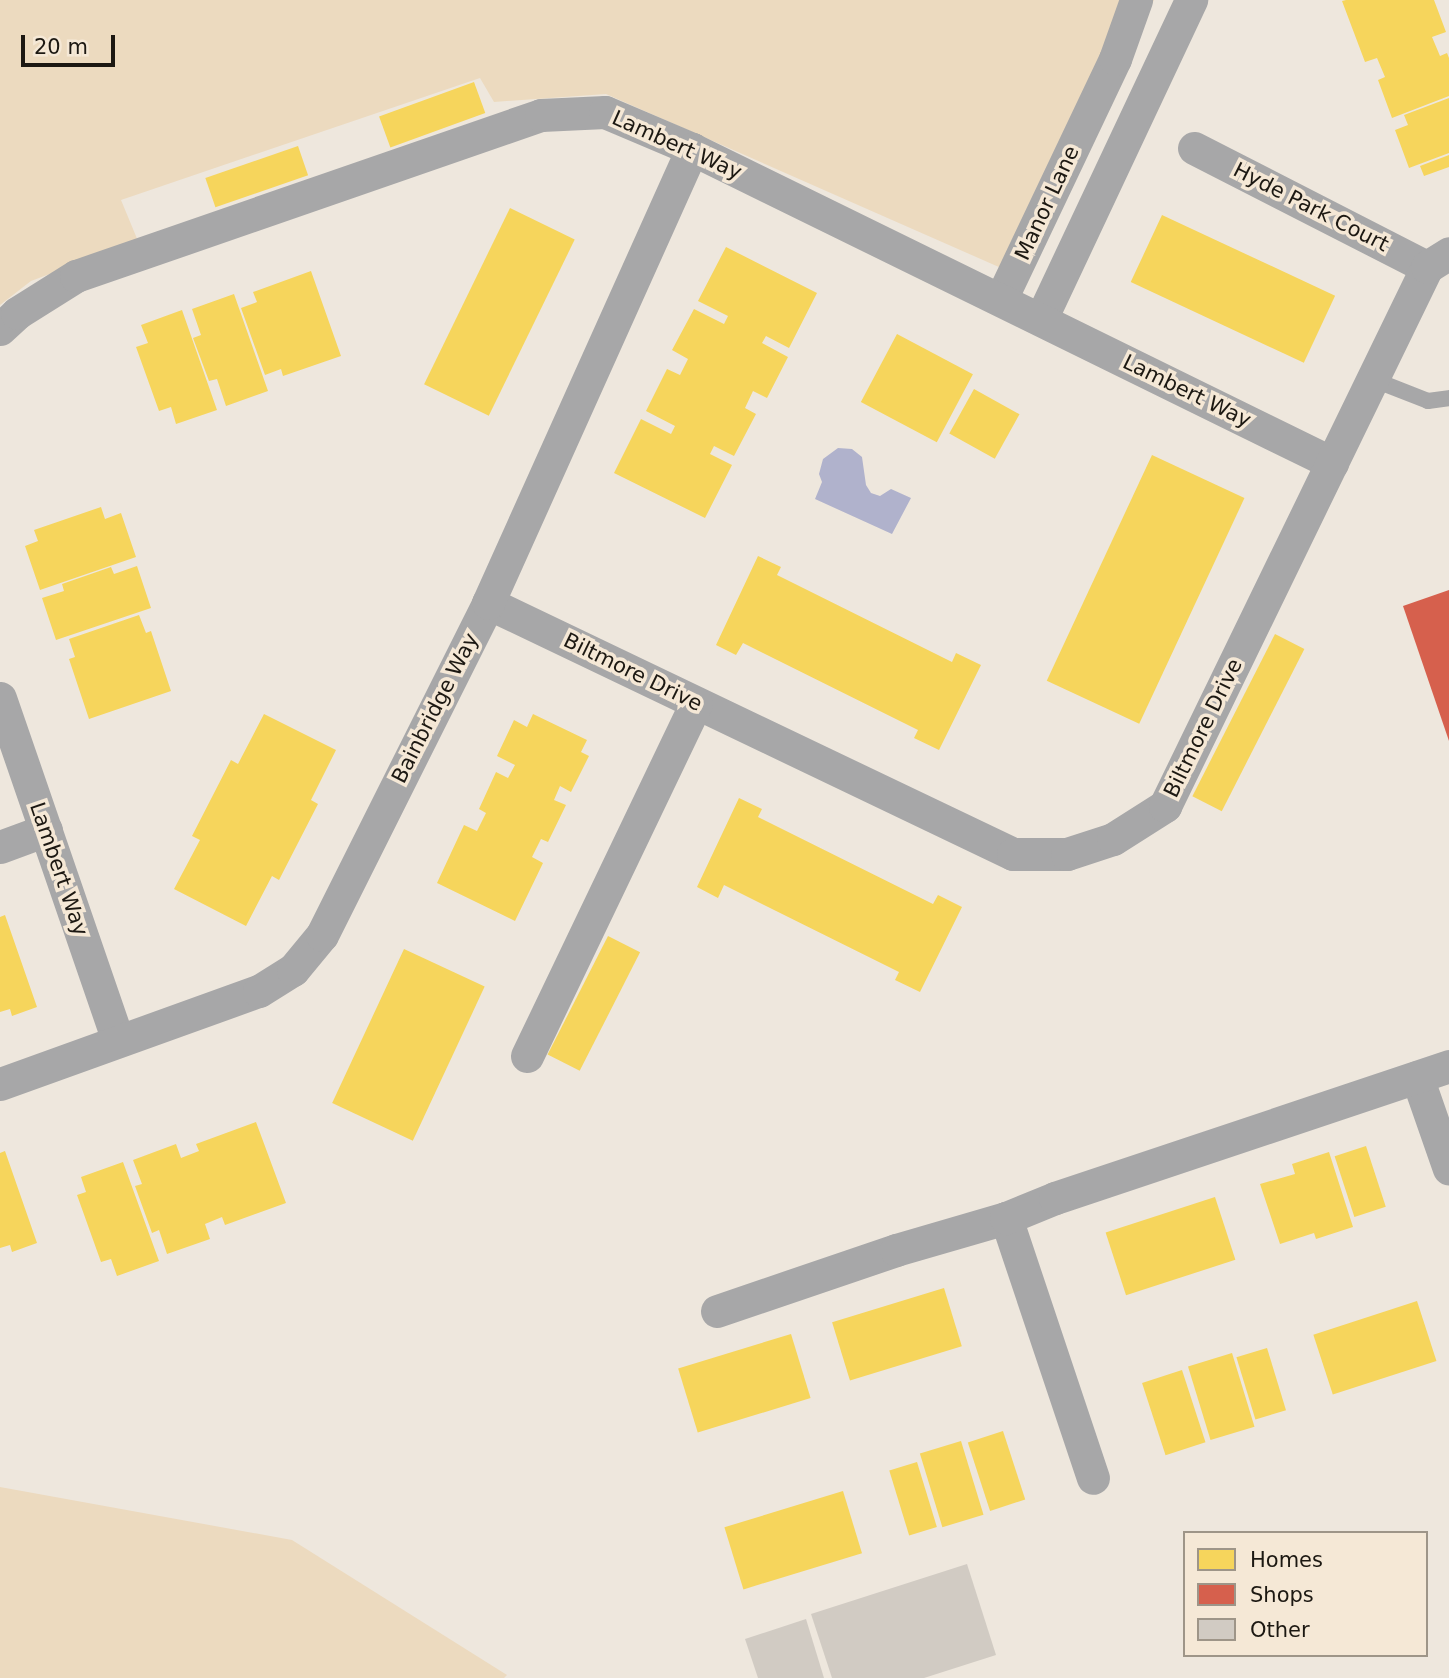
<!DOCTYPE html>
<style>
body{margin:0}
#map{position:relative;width:1449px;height:1678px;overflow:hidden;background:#eee7dd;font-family:"DejaVu Sans",sans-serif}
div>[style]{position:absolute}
.green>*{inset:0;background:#ecdabf}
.water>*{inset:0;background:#b0b2cc}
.homes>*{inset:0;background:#f6d55c;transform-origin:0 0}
.shops>*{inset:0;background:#d6604d}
.building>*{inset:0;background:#d1cbc3}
.service>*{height:16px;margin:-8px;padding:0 8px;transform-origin:8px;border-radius:8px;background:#a7a7a8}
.minor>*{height:33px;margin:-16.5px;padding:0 16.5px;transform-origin:16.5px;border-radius:16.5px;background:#a7a7a8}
span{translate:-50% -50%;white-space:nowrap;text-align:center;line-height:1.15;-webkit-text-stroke:7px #f5e8d6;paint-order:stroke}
.street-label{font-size:21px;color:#1c1812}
.legend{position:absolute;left:1183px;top:1531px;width:245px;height:126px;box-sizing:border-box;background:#f5e8d6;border:2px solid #9e9588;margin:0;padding:9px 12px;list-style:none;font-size:21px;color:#1c1812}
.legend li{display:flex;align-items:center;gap:14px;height:35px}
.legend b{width:35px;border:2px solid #9e9588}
.scale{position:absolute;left:21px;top:35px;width:94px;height:32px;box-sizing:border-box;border:4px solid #1c1812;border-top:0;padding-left:9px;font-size:21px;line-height:24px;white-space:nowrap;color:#1c1812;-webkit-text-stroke:5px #f5e8d6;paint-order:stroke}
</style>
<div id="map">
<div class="green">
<i style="clip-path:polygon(0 0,1154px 0,1017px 275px,606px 94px,494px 102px,480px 78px,121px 200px,138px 241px,31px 281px,0 305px)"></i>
<i style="clip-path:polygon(0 1487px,292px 1540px,507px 1675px,504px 1678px,0 1678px)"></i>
</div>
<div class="water">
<i style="clip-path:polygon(838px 448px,852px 449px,862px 457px,866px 485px,871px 493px,880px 496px,891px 489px,911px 498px,892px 534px,815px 499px,822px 482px,819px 474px,823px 459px)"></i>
</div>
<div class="homes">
<i style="clip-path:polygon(1346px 0,1434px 0,1446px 32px,1432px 37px,1440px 56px,1447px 53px,1449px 58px,1449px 96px,1392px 118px,1378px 80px,1385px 77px,1377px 58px,1365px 62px,1342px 1px)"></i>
<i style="left:474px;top:82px;width:33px;height:101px;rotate:70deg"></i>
<i style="clip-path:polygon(1449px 98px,1449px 153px,1409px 168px,1395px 130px,1408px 125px,1404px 115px)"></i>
<i style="left:298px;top:146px;width:31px;height:98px;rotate:71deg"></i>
<i style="clip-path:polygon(1449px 155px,1449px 167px,1424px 176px,1420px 166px)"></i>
<i style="left:510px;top:208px;width:72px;height:196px;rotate:26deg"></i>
<i style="left:1162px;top:215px;width:191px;height:74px;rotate:25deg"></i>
<i style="clip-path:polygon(726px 247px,817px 293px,789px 348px,766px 336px,762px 343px,788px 357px,767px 398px,753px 391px,745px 408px,756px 414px,734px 456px,714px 446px,710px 454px,732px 465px,705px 518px,614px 473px,641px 419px,671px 434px,675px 426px,646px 411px,667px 369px,680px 375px,688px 359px,672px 350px,694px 309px,724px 324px,728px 316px,698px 301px)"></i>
<i style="clip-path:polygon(311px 271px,341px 356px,283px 376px,281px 369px,265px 375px,241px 308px,257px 302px,253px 292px)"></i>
<i style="clip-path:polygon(234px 294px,268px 391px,226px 406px,217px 379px,209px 381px,193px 338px,201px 335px,192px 309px)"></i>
<i style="clip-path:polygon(182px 310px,217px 410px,176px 424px,171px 407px,159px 411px,136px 347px,148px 343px,141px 325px)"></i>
<i style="left:897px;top:334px;width:86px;height:77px;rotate:28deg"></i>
<i style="left:974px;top:389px;width:52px;height:51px;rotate:29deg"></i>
<i style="left:1152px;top:455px;width:102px;height:249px;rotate:25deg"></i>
<i style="clip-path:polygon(101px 507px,105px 519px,121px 513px,136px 557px,40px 590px,25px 546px,38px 541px,34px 530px)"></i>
<i style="clip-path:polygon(758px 556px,781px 567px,777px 575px,952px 662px,956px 653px,981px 665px,939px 750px,914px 738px,918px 730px,743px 643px,736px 655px,716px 645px)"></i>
<i style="clip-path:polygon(137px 566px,151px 608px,56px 640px,42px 598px,64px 591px,62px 584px,111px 567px,114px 574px)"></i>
<i style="clip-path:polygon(139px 615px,146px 633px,151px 631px,171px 691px,89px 719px,69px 659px,75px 657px,69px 639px)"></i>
<i style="left:1275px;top:634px;width:33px;height:182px;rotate:27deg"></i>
<i style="clip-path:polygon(264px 714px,336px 750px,311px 800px,318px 804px,279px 880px,272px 876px,246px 926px,174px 889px,200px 840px,192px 836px,231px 760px,238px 764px)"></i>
<i style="clip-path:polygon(533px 714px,587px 740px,581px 752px,589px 756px,571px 792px,560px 786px,554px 800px,566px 805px,548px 842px,541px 839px,532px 857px,543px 863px,515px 921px,437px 883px,464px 825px,477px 831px,486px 813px,479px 809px,496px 772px,508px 778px,515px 765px,497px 756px,514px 720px,527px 727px)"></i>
<i style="clip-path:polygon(739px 798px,762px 809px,758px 817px,933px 904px,938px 895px,962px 907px,920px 992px,895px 980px,899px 972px,724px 885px,718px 898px,697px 887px)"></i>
<i style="clip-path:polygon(5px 915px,37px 1007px,12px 1016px,10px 1009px,0 1012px,0 917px)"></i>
<i style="left:608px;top:936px;width:36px;height:133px;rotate:27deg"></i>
<i style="left:404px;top:949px;width:89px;height:170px;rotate:25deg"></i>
<i style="clip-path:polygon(256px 1122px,286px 1203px,225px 1225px,222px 1217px,205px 1224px,210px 1239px,167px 1254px,159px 1230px,152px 1233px,135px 1186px,142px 1184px,133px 1160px,176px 1144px,181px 1158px,199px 1151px,196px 1144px)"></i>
<i style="left:1366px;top:1146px;width:64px;height:33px;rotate:72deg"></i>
<i style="clip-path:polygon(5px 1151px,37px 1243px,12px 1252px,10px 1245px,0 1248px,0 1153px)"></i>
<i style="clip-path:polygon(1329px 1152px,1353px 1227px,1316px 1239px,1314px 1233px,1280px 1244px,1260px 1184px,1295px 1174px,1292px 1164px)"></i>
<i style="clip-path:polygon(123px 1162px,159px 1261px,117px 1276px,111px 1259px,101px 1262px,77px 1195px,86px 1192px,81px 1177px)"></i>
<i style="left:1215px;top:1197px;width:66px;height:115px;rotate:72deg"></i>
<i style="left:944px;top:1288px;width:61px;height:117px;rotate:73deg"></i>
<i style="left:1417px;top:1301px;width:63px;height:109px;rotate:72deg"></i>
<i style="left:791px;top:1334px;width:67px;height:118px;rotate:73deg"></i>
<i style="left:1267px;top:1348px;width:65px;height:32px;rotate:73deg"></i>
<i style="left:1232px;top:1353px;width:77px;height:46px;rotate:73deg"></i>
<i style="left:1182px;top:1370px;width:76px;height:42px;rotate:72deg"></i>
<i style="left:1003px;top:1431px;width:72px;height:37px;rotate:72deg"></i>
<i style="left:961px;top:1441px;width:77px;height:43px;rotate:73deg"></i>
<i style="left:917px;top:1462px;width:68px;height:29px;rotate:73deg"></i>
<i style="left:843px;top:1491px;width:65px;height:124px;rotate:73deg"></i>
</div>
<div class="shops">
<i style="clip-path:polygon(1449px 590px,1449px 741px,1403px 606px)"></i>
</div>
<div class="building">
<i style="clip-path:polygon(967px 1564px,996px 1655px,924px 1678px,832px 1678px,811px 1614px)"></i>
<i style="clip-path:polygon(806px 1619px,824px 1678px,758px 1678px,745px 1639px)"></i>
</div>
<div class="service">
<i style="left:1372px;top:379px;width:60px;rotate:21.4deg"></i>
<i style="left:1428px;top:401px;width:21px;rotate:-8deg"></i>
</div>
<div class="minor">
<i style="left:1194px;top:148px;width:262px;rotate:27.1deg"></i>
<i style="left:1001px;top:299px;width:266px;rotate:-64.6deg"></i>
<i style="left:1115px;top:59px;width:63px;rotate:-70.4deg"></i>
<i style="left:1041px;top:319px;width:353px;rotate:-64.8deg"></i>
<i style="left:0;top:329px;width:23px;rotate:-43deg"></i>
<i style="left:17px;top:313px;width:70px;rotate:-32.1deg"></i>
<i style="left:76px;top:276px;width:492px;rotate:-19.1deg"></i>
<i style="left:541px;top:115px;width:64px;rotate:-2.7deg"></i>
<i style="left:605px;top:112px;width:95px;rotate:23deg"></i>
<i style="left:692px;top:149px;width:713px;rotate:26.13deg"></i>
<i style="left:488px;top:603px;width:582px;rotate:25.55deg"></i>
<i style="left:1013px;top:854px;width:54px"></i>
<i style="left:1067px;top:854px;width:48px;rotate:-18.1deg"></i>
<i style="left:1113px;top:839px;width:62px;rotate:-32.4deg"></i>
<i style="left:1165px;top:806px;width:599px;rotate:-64.08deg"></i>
<i style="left:1427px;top:267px;width:26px;rotate:-32deg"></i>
<i style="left:0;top:698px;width:362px;rotate:71deg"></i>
<i style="left:0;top:847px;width:49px;rotate:-20.3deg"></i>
<i style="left:527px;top:1056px;width:391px;rotate:-64.4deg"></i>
<i style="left:1417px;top:1077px;width:97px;rotate:70.8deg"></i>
<i style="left:0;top:1084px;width:275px;rotate:-19.8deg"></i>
<i style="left:259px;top:991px;width:40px;rotate:-32deg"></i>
<i style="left:293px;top:970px;width:45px;rotate:-50.4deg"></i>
<i style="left:322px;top:935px;width:371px;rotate:-63.4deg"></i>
<i style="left:488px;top:603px;width:498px;rotate:-65.8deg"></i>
<i style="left:1006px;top:1218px;width:274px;rotate:71.5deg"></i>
<i style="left:717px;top:1311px;width:189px;rotate:-18.8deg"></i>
<i style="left:896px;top:1250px;width:115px;rotate:-16.2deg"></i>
<i style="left:1006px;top:1218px;width:53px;rotate:-22.2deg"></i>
<i style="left:1055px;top:1198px;width:416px;rotate:-18.5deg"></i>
</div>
<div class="street-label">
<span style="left:677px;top:145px;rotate:24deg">Lambert Way</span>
<span style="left:1047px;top:203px;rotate:-65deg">Manor Lane</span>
<span style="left:1311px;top:207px;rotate:27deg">Hyde Park Court</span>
<span style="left:1187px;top:391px;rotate:26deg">Lambert Way</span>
<span style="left:633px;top:672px;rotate:26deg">Biltmore Drive</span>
<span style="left:435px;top:708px;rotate:-63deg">Bainbridge Way</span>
<span style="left:1203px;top:728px;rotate:-64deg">Biltmore Drive</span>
<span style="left:59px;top:869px;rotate:71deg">Lambert Way</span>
</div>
<ul class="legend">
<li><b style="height:19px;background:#f6d55c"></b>Homes</li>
<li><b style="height:19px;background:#d6604d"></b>Shops</li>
<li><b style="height:19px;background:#d1cbc3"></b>Other</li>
</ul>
<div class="scale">20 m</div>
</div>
